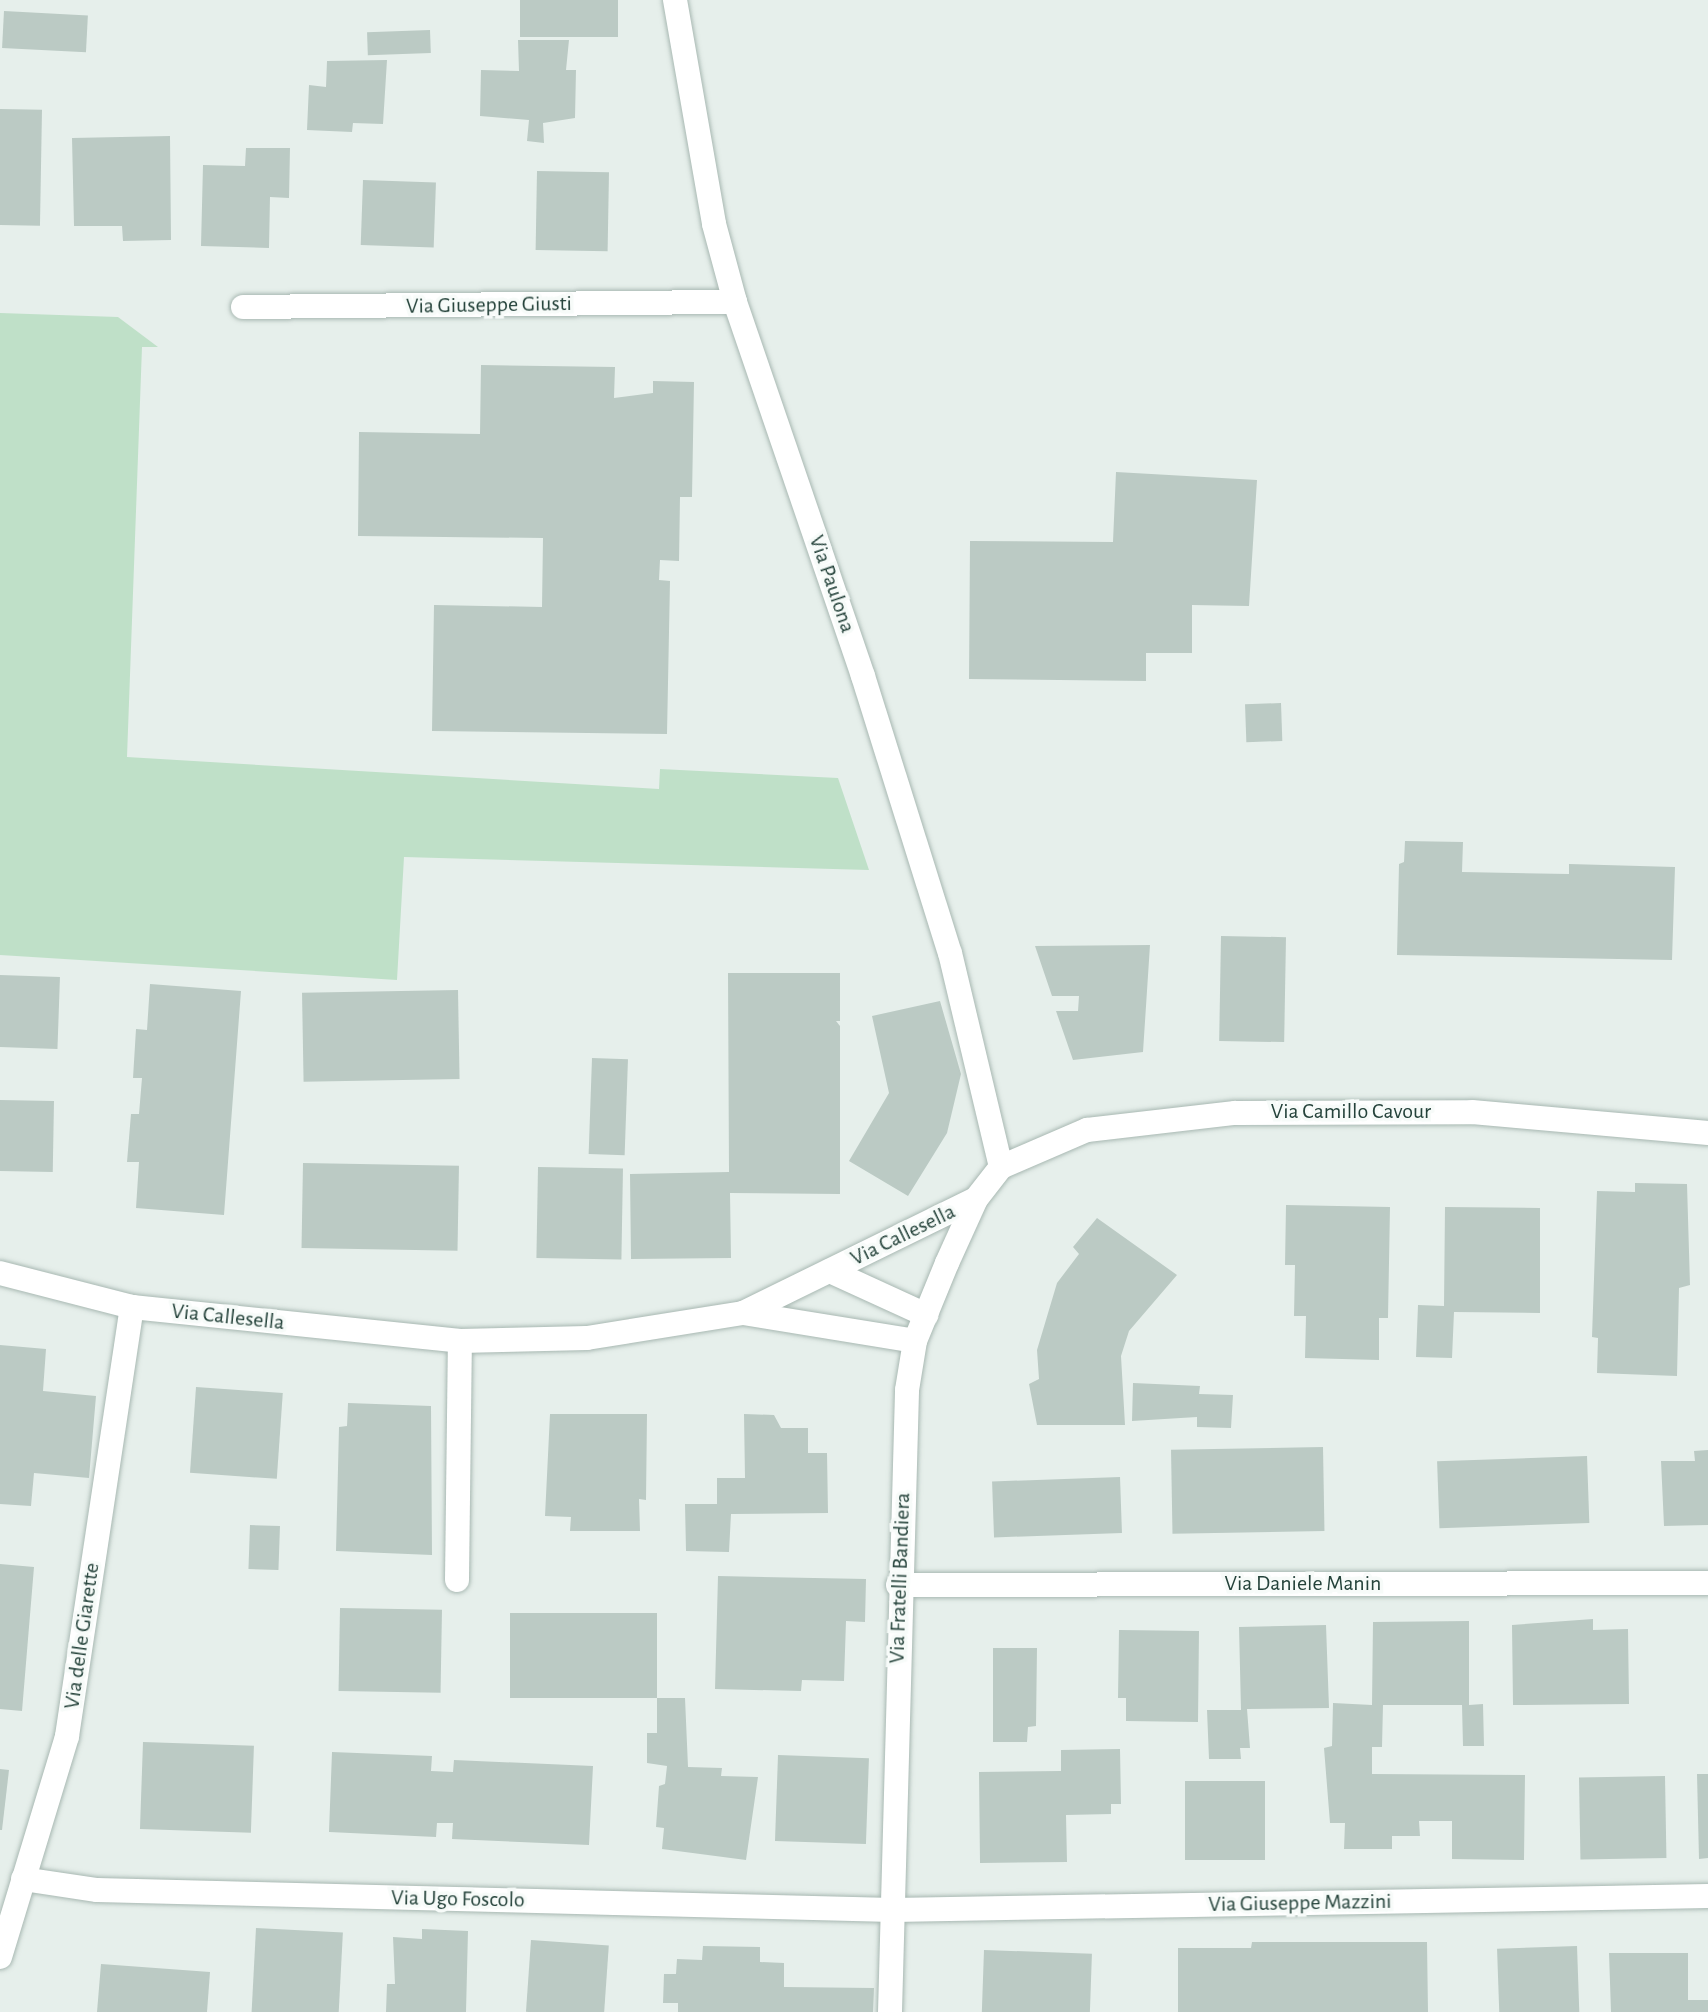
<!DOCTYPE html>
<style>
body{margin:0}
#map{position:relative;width:1708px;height:2012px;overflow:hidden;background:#e6efeb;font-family:"Alegreya Sans",sans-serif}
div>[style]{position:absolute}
.green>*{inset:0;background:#bfe0c8}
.building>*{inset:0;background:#bbcac4;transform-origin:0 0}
.roads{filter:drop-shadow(0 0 2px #a8b8b2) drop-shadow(0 0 2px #a8b8b2)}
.minor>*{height:24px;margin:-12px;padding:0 12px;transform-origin:12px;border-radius:12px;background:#fff}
span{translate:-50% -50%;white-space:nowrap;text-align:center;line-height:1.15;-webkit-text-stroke:7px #f7fbf9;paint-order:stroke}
.street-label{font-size:22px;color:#24423a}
</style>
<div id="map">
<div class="green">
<i style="clip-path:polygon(0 313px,118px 317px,158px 347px,142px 347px,127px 757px,659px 789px,660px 769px,838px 778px,869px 870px,404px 857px,397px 980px,0 955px)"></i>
</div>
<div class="building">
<i style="left:520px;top:0;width:98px;height:37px"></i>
<i style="left:4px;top:11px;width:84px;height:37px;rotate:3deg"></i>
<i style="left:430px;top:30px;width:23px;height:63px;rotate:88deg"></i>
<i style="clip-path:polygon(518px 40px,569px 40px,566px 70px,576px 70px,575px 118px,543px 123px,544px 143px,527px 141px,529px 120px,480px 116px,481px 70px,519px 71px)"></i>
<i style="clip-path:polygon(387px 60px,383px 124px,353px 123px,352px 132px,307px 130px,309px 85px,326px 87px,327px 61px)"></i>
<i style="left:0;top:109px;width:42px;height:116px;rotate:1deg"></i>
<i style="clip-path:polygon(170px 136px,171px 240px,123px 241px,122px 226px,74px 226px,72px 138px)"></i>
<i style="clip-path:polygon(246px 148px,290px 148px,289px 198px,270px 197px,269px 248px,201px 246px,203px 165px,245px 166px)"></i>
<i style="left:537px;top:171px;width:72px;height:79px;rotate:1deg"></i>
<i style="left:363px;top:180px;width:73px;height:65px;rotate:2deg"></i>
<i style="clip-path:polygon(481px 365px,615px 367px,614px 398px,653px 393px,653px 381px,694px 382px,692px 497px,680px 497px,679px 561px,660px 560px,659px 580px,670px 581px,667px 734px,432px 731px,434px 605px,542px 607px,543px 538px,358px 536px,359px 432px,480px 434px)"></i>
<i style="clip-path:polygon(1116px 472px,1257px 480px,1249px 606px,1192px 605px,1192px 653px,1146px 653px,1146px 681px,969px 679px,970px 541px,1113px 542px)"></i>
<i style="left:1281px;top:703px;width:38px;height:36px;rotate:88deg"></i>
<i style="clip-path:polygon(1405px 841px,1463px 842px,1462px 872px,1569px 874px,1569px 864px,1675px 867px,1672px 960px,1397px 955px,1399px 864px,1404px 862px)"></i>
<i style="left:1221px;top:936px;width:65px;height:105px;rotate:1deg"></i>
<i style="clip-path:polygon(1150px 945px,1143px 1052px,1073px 1060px,1056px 1011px,1078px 1011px,1079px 996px,1052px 996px,1035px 946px)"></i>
<i style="clip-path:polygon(728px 973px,840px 973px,840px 1021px,836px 1021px,840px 1026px,840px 1194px,730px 1193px,731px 1258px,631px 1259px,630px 1174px,729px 1172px)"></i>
<i style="left:0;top:975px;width:60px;height:72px;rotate:2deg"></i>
<i style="clip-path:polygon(150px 984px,241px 991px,224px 1215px,136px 1208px,139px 1162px,127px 1162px,131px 1114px,139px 1114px,142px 1078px,133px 1078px,136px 1029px,147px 1030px)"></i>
<i style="left:458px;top:990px;width:89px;height:156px;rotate:89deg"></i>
<i style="clip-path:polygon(940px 1001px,961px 1074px,947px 1133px,908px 1196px,849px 1161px,889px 1093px,872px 1016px)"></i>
<i style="left:592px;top:1058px;width:36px;height:96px;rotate:2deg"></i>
<i style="left:0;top:1100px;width:54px;height:71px;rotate:1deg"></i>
<i style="left:303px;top:1163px;width:156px;height:85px;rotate:1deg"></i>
<i style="left:538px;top:1167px;width:85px;height:91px;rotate:1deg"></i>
<i style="clip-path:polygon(1635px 1183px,1687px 1184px,1690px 1285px,1679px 1288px,1677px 1376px,1597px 1373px,1598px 1338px,1592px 1337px,1597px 1191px,1635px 1192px)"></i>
<i style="clip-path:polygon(1286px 1205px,1390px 1207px,1388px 1318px,1379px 1318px,1379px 1360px,1305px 1358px,1306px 1316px,1294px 1316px,1295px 1265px,1285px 1265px)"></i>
<i style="clip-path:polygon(1445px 1207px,1540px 1208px,1540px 1313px,1454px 1312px,1452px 1358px,1416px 1357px,1418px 1305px,1444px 1306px)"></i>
<i style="clip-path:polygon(1097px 1218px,1177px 1275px,1129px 1331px,1121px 1356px,1125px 1425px,1037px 1425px,1029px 1384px,1039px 1379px,1037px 1350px,1057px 1283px,1079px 1254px,1073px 1247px)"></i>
<i style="clip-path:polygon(0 1345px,46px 1349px,43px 1391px,96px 1396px,89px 1478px,34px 1473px,31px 1506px,0 1504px)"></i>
<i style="clip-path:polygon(1133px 1383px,1200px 1386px,1199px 1394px,1233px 1395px,1231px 1428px,1197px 1427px,1197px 1417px,1132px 1421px)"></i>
<i style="left:196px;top:1387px;width:87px;height:86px;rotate:4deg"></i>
<i style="clip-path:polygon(348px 1403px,431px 1406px,432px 1555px,336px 1551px,339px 1427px,347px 1426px)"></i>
<i style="clip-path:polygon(550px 1414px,647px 1414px,646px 1500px,639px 1499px,640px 1531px,570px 1531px,571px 1517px,545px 1516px)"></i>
<i style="clip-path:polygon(744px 1414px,774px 1415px,781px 1428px,808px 1428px,808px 1453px,827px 1453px,828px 1513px,731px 1514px,729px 1552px,686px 1551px,685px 1504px,717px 1504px,717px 1478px,745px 1478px)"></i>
<i style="left:1323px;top:1447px;width:84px;height:152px;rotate:89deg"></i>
<i style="clip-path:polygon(1708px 1450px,1708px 1525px,1664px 1526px,1661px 1461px,1695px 1461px,1694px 1451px)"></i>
<i style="left:1587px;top:1456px;width:67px;height:150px;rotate:88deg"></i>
<i style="left:1120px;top:1477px;width:56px;height:128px;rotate:88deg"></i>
<i style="left:250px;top:1525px;width:30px;height:44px;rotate:2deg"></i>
<i style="clip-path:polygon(0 1564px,34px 1567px,22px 1711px,0 1709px)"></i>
<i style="clip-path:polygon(718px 1576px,866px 1579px,865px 1622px,846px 1621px,844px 1681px,802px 1680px,801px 1691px,715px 1689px)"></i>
<i style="left:340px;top:1608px;width:102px;height:83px;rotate:1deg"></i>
<i style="left:510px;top:1613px;width:147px;height:85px"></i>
<i style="clip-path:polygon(1593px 1619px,1593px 1630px,1628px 1629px,1629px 1704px,1513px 1705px,1512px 1625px)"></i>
<i style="clip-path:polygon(1469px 1621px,1469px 1705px,1483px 1704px,1484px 1746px,1463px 1746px,1462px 1705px,1383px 1705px,1382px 1747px,1372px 1747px,1372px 1774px,1525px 1775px,1524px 1860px,1452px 1859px,1452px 1821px,1419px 1821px,1420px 1836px,1392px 1836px,1392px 1849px,1344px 1849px,1345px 1823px,1330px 1823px,1324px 1748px,1332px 1746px,1333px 1703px,1372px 1705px,1373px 1622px)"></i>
<i style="clip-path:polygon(1326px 1625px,1329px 1708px,1247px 1709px,1250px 1748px,1240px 1748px,1241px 1759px,1209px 1759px,1207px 1710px,1241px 1710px,1239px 1627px)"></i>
<i style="clip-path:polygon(1119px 1630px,1199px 1631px,1198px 1722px,1126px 1721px,1126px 1698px,1118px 1698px)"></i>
<i style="clip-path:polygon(993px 1648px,1037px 1648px,1036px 1726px,1028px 1727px,1027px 1742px,993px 1742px)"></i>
<i style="clip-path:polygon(657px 1698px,685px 1698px,688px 1767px,722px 1768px,721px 1776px,758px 1777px,746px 1860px,662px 1849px,664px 1828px,656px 1827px,659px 1786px,665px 1784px,667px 1766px,647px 1763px,647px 1733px,657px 1733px)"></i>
<i style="left:143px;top:1742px;width:111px;height:87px;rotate:2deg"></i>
<i style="clip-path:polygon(1120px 1749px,1121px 1804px,1111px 1804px,1111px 1814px,1066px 1815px,1067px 1862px,980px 1863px,979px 1772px,1061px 1771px,1061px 1750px)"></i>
<i style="clip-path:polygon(332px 1752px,432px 1756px,431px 1771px,453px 1772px,454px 1760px,593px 1766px,589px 1845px,452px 1839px,453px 1823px,437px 1823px,436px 1837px,329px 1832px)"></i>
<i style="left:778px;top:1755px;width:91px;height:86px;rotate:2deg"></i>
<i style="clip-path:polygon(0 1769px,9px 1770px,2px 1830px,0 1830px)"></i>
<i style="clip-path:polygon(1697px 1774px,1708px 1774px,1708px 1858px,1699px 1859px)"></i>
<i style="left:1665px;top:1776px;width:82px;height:86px;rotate:89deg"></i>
<i style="left:1185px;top:1781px;width:80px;height:79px"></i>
<i style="left:256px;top:1928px;width:87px;height:84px;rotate:3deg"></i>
<i style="clip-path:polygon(422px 1929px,468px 1931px,466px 2012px,386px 2012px,387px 1984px,395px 1984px,393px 1937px,422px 1939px)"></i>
<i style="left:531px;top:1940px;width:78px;height:72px;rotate:4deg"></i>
<i style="clip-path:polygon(1252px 1942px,1427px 1942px,1428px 2012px,1178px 2012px,1178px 1948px,1251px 1948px)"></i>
<i style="clip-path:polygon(703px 1946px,760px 1947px,760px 1962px,784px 1963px,784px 1987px,874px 1988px,873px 2012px,678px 2012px,678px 2003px,663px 2003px,664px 1974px,676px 1974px,677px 1959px,702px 1960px)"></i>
<i style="left:1577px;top:1946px;width:66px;height:80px;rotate:88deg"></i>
<i style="left:984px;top:1950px;width:108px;height:62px;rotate:2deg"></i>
<i style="clip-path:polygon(1609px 1953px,1688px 1953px,1688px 2000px,1708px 2000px,1708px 2012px,1611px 2012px)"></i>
<i style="clip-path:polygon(101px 1964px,210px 1972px,207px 2012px,97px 2012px)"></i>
</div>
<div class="roads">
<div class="minor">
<i style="left:675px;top:0;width:227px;rotate:80.1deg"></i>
<i style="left:714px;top:224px;width:81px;rotate:74.9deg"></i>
<i style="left:735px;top:302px;width:395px;rotate:71.1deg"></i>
<i style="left:863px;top:676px;width:290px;rotate:72.6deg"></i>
<i style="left:950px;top:953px;width:220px;rotate:76.6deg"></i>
<i style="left:243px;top:307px;width:492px;rotate:-0.6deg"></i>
<i style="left:830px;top:1271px;width:106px;rotate:24.6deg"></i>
<i style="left:0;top:1273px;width:136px;rotate:14.4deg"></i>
<i style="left:132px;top:1307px;width:330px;rotate:5.9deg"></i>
<i style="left:460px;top:1341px;width:127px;rotate:-1.4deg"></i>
<i style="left:587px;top:1338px;width:158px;rotate:-9.1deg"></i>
<i style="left:743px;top:1313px;width:259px;rotate:-26.1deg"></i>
<i style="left:743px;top:1313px;width:174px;rotate:9.2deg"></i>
<i style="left:457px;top:1580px;width:239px;rotate:-89.3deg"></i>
<i style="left:898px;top:1585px;width:810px;rotate:-0.14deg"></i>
<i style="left:23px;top:1879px;width:75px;rotate:8.5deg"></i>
<i style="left:97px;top:1890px;width:796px;rotate:1.44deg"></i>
<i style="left:893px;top:1910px;width:815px;rotate:-0.98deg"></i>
<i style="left:0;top:1957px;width:231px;rotate:-73.1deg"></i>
<i style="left:67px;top:1736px;width:434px;rotate:-81.4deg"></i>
<i style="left:890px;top:2012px;width:622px;rotate:-88.43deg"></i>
<i style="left:907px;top:1390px;width:50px;rotate:-80.7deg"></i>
<i style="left:915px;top:1341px;width:84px;rotate:-67.7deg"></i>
<i style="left:947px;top:1263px;width:70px;rotate:-65.6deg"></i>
<i style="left:976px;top:1199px;width:41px;rotate:-52deg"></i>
<i style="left:1001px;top:1167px;width:94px;rotate:-23.3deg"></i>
<i style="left:1087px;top:1130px;width:149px;rotate:-6.6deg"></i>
<i style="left:1235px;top:1113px;width:237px;rotate:-0.2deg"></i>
<i style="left:1472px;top:1112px;width:237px;rotate:5.1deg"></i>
</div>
</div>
<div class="street-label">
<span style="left:489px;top:305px;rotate:-1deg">Via Giuseppe Giusti</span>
<span style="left:832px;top:584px;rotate:71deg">Via Paulona</span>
<span style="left:1351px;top:1112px">Via Camillo Cavour</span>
<span style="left:903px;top:1235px;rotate:-26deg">Via Callesella</span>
<span style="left:228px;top:1317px;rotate:6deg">Via Callesella</span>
<span style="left:900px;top:1578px;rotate:-88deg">Via Fratelli Bandiera</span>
<span style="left:1303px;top:1584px">Via Daniele Manin</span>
<span style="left:82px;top:1636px;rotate:-82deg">Via delle Giarette</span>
<span style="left:458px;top:1899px;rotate:1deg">Via Ugo Foscolo</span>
<span style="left:1300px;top:1903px;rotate:-1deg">Via Giuseppe Mazzini</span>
</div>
</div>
